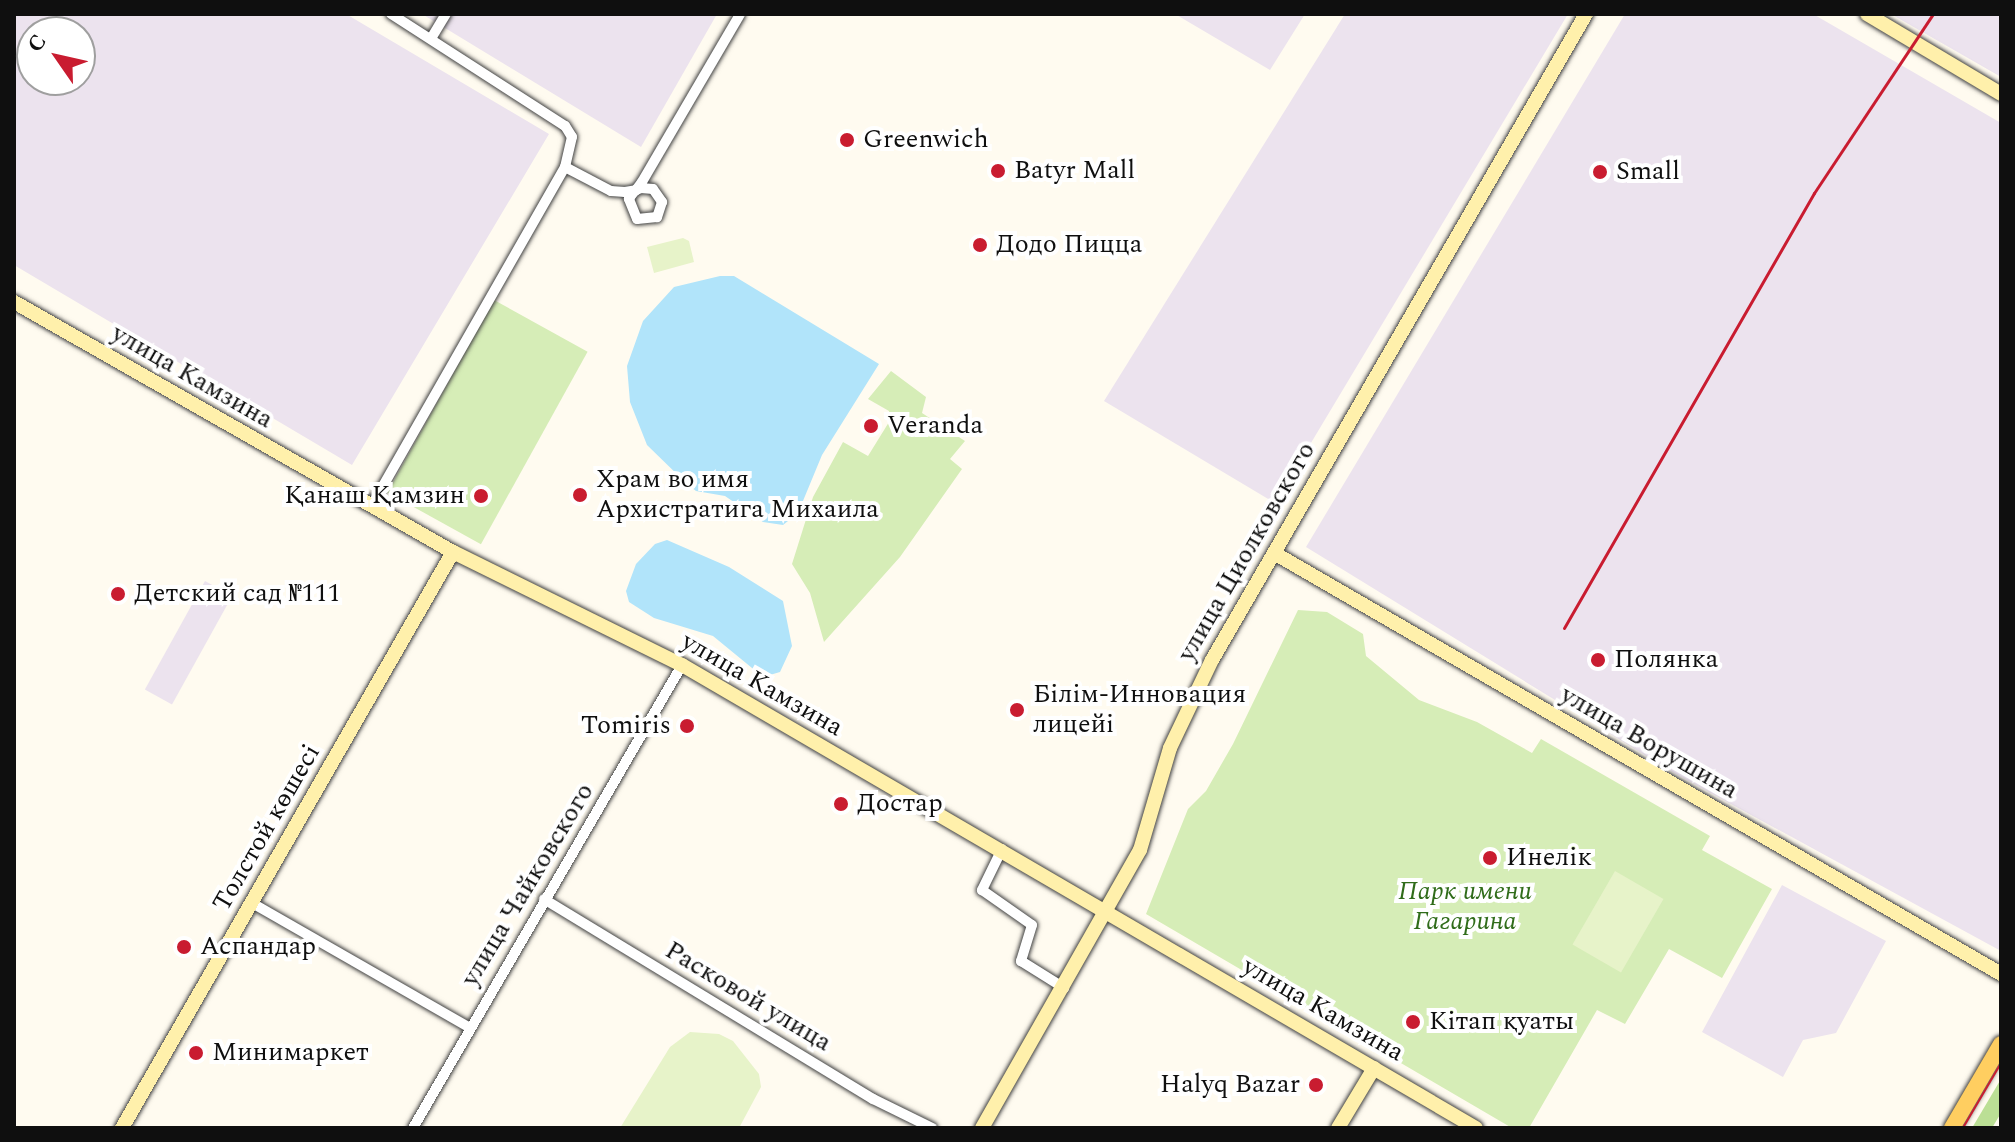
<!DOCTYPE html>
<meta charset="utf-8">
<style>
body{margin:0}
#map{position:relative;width:2015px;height:1142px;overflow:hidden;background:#fffbf0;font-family:Spectral,serif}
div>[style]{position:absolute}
.industrial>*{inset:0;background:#ece3ee;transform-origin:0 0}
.green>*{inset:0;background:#d6edb7;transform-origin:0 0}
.forest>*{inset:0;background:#bbdf95}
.pitch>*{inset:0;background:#e7f3c9;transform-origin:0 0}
.water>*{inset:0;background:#b1e4fa}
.roads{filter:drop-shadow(0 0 2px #424242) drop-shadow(0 0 2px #424242)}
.street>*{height:10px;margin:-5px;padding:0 5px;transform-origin:5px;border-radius:5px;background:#fff}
.secondary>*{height:14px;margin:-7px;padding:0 7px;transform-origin:7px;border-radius:7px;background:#fff0ab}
.primary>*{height:16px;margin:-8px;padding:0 8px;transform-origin:8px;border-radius:8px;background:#ffce60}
.tram>*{height:2px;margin:-1px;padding:0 1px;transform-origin:1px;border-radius:1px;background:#c91c30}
.rail>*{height:3px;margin:-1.5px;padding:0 1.5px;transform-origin:1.5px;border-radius:1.5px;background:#c91c30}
.dots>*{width:22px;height:22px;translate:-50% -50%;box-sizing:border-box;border:4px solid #fff;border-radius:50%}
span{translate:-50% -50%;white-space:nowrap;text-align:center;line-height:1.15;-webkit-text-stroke:8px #fff;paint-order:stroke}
.poi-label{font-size:26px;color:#0f0f0f}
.left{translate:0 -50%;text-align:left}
.right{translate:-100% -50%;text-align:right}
.street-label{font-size:26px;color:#0f0f0f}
.park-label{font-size:26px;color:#306c1a;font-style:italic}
.frame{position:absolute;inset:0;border:16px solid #0f0f0f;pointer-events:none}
.north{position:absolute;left:16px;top:16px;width:80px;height:80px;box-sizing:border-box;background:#fff;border:2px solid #9f9f9f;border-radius:50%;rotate:304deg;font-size:22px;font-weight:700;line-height:32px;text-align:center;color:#0f0f0f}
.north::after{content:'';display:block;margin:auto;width:28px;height:36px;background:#c91c30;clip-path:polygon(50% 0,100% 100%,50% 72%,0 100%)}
</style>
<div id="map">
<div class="industrial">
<i style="clip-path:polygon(evenodd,14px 14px,346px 14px,549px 134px,352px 465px,14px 265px,14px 14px,80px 32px,80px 80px,32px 80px,32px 32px,80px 32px)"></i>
<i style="clip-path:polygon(422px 14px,717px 14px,641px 147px)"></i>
<i style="clip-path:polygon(1175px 14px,1305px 14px,1270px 70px)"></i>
<i style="clip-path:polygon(1345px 14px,1568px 14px,1275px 503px,1104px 401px)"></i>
<i style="clip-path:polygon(1625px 14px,1813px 14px,2001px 123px,2001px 951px,1674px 773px,1306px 547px)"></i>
<i style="clip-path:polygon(1891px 14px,2001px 14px,2001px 77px)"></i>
<i style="left:205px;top:581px;width:31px;height:124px;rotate:29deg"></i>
<i style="clip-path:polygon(1782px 885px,1886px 941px,1836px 1033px,1803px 1040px,1783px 1077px,1702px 1032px)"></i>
</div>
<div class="green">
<i style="left:494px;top:300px;width:107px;height:220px;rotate:29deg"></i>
<i style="clip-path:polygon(891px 371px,926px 397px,922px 413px,965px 441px,950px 459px,962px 469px,900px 557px,824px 642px,810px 593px,792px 564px,813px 497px,843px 442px,868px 456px,889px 422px,889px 411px,868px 399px)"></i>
<i style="clip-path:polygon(1298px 610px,1327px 612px,1363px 634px,1366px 656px,1419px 700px,1477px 722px,1532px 753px,1541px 739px,1710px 836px,1702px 850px,1772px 889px,1722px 978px,1669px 949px,1625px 1024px,1597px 1010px,1529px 1128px,1512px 1128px,1146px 914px,1188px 809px,1206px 791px,1233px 744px)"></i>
</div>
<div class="forest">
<i style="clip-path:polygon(2001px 1079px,2001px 1113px,1992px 1128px,1972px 1128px)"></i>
</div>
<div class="pitch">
<i style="clip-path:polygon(683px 238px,689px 241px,694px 262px,654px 273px,647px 247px)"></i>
<i style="left:1615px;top:871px;width:56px;height:85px;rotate:30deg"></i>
<i style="clip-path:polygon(690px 1032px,719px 1034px,733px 1041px,759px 1074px,761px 1087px,739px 1128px,620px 1128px,670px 1047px)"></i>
</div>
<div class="water">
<i style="clip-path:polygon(720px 276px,734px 276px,879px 364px,822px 455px,798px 513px,783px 525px,763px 522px,725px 496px,696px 491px,686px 483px,647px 445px,630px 402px,627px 366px,643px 321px,674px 287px)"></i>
<i style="clip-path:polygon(667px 540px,729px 567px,783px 601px,792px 646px,780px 672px,763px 677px,713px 636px,654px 618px,629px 602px,626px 591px,636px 564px,655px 544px)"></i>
</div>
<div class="roads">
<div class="street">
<i style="left:432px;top:37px;width:27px;rotate:-59deg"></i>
<i style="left:565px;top:167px;width:52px;rotate:27.6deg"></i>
<i style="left:611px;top:191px;width:14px;rotate:4deg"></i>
<i style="left:625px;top:192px;width:11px;rotate:-10deg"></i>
<i style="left:636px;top:190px;width:5px;rotate:-22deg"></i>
<i style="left:641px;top:188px;width:12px;rotate:5deg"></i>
<i style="left:653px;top:189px;width:16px;rotate:55deg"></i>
<i style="left:662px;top:202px;width:16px;rotate:108deg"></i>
<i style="left:657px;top:217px;width:20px;rotate:174deg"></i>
<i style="left:637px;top:219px;width:22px;rotate:-112deg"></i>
<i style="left:629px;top:199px;width:6px;rotate:-59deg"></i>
<i style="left:632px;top:194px;width:6px;rotate:-45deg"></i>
<i style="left:636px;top:190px;width:10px;rotate:-53deg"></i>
<i style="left:642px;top:182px;width:194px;rotate:-59.7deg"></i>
<i style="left:371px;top:507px;width:391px;rotate:-60.3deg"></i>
<i style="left:565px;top:167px;width:31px;rotate:-77deg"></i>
<i style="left:572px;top:137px;width:13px;rotate:-122deg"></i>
<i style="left:565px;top:126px;width:207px;rotate:-147.2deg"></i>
<i style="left:1002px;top:849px;width:46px;rotate:116deg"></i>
<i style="left:982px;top:890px;width:61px;rotate:35deg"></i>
<i style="left:1032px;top:925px;width:38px;rotate:107deg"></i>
<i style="left:1021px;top:961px;width:51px;rotate:32.1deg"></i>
<i style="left:544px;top:899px;width:385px;rotate:31.3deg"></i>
<i style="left:873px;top:1099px;width:66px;rotate:26.2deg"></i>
<i style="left:252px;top:903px;width:251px;rotate:29.8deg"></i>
<i style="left:413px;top:1128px;width:535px;rotate:-59.84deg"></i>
</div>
<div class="secondary">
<i style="left:1867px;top:14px;width:156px;rotate:30.8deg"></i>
<i style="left:14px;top:302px;width:505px;rotate:29.66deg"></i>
<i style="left:453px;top:552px;width:255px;rotate:26.3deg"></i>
<i style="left:682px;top:665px;width:919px;rotate:30.25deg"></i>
<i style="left:1274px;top:553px;width:840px;rotate:30.07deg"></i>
<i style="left:122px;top:1128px;width:664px;rotate:-60.12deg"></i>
<i style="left:982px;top:1128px;width:320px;rotate:-60.4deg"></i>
<i style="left:1140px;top:850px;width:106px;rotate:-73.6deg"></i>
<i style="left:1170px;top:748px;width:98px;rotate:-64.5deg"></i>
<i style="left:1212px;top:660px;width:746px;rotate:-59.93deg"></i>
<i style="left:1338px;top:1128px;width:70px;rotate:-59deg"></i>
</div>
<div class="primary">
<i style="left:1952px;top:1128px;width:97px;rotate:-59.7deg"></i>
</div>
</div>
<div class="tram">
<i style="left:1963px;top:1128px;width:75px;rotate:-59.7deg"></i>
</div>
<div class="rail">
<i style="left:1564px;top:628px;width:502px;rotate:-60.11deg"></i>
<i style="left:1814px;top:193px;width:215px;rotate:-56.4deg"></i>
</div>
<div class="dots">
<i style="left:847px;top:140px;background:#c91c30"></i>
<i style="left:998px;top:171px;background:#c91c30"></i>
<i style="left:1600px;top:172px;background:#c91c30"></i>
<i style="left:980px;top:245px;background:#c91c30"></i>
<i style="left:871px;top:426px;background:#c91c30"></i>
<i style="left:580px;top:495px;background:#c91c30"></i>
<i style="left:481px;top:496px;background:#c91c30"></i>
<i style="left:118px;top:594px;background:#c91c30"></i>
<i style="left:1598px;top:660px;background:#c91c30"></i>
<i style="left:1017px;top:710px;background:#c91c30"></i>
<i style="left:687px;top:726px;background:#c91c30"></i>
<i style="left:841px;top:804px;background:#c91c30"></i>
<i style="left:1490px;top:858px;background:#c91c30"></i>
<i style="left:184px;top:947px;background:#c91c30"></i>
<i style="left:1413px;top:1022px;background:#c91c30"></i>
<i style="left:196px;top:1053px;background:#c91c30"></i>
<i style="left:1316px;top:1085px;background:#c91c30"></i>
</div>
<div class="poi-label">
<span class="left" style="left:863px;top:140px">Greenwich</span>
<span class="left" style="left:1014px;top:171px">Batyr Mall</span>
<span class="left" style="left:1616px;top:172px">Small</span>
<span class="left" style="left:996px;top:245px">Додо Пицца</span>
<span class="left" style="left:887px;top:426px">Veranda</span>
<span class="left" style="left:596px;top:495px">Храм во имя<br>Архистратига Михаила</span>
<span class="right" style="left:465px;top:496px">Қанаш Қамзин</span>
<span class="left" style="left:134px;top:594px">Детский сад №111</span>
<span class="left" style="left:1614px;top:660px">Полянка</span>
<span class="left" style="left:1033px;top:710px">Білім-Инновация<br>лицейі</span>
<span class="right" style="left:671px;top:726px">Tomiris</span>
<span class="left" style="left:857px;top:804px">Достар</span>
<span class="left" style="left:1506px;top:858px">Инелік</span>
<span class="left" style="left:200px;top:947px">Аспандар</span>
<span class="left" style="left:1429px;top:1022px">Кітап қуаты</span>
<span class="left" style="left:212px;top:1053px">Минимаркет</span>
<span class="right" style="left:1300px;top:1085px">Halyq Bazar</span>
</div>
<div class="street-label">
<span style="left:192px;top:377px;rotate:30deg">улица Камзина</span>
<span style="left:1247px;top:552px;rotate:-60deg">улица Циолковского</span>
<span style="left:762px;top:685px;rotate:30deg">улица Камзина</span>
<span style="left:1649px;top:743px;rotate:30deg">улица Ворушина</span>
<span style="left:267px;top:828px;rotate:-60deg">Толстой көшесі</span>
<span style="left:528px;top:885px;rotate:-59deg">улица Чайковского</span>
<span style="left:748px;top:997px;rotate:31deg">Расковой улица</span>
<span style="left:1323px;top:1010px;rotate:30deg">улица Камзина</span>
</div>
<div class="park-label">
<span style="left:1465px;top:907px">Парк имени<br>Гагарина</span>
</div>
<div class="frame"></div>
<div class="north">С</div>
</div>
